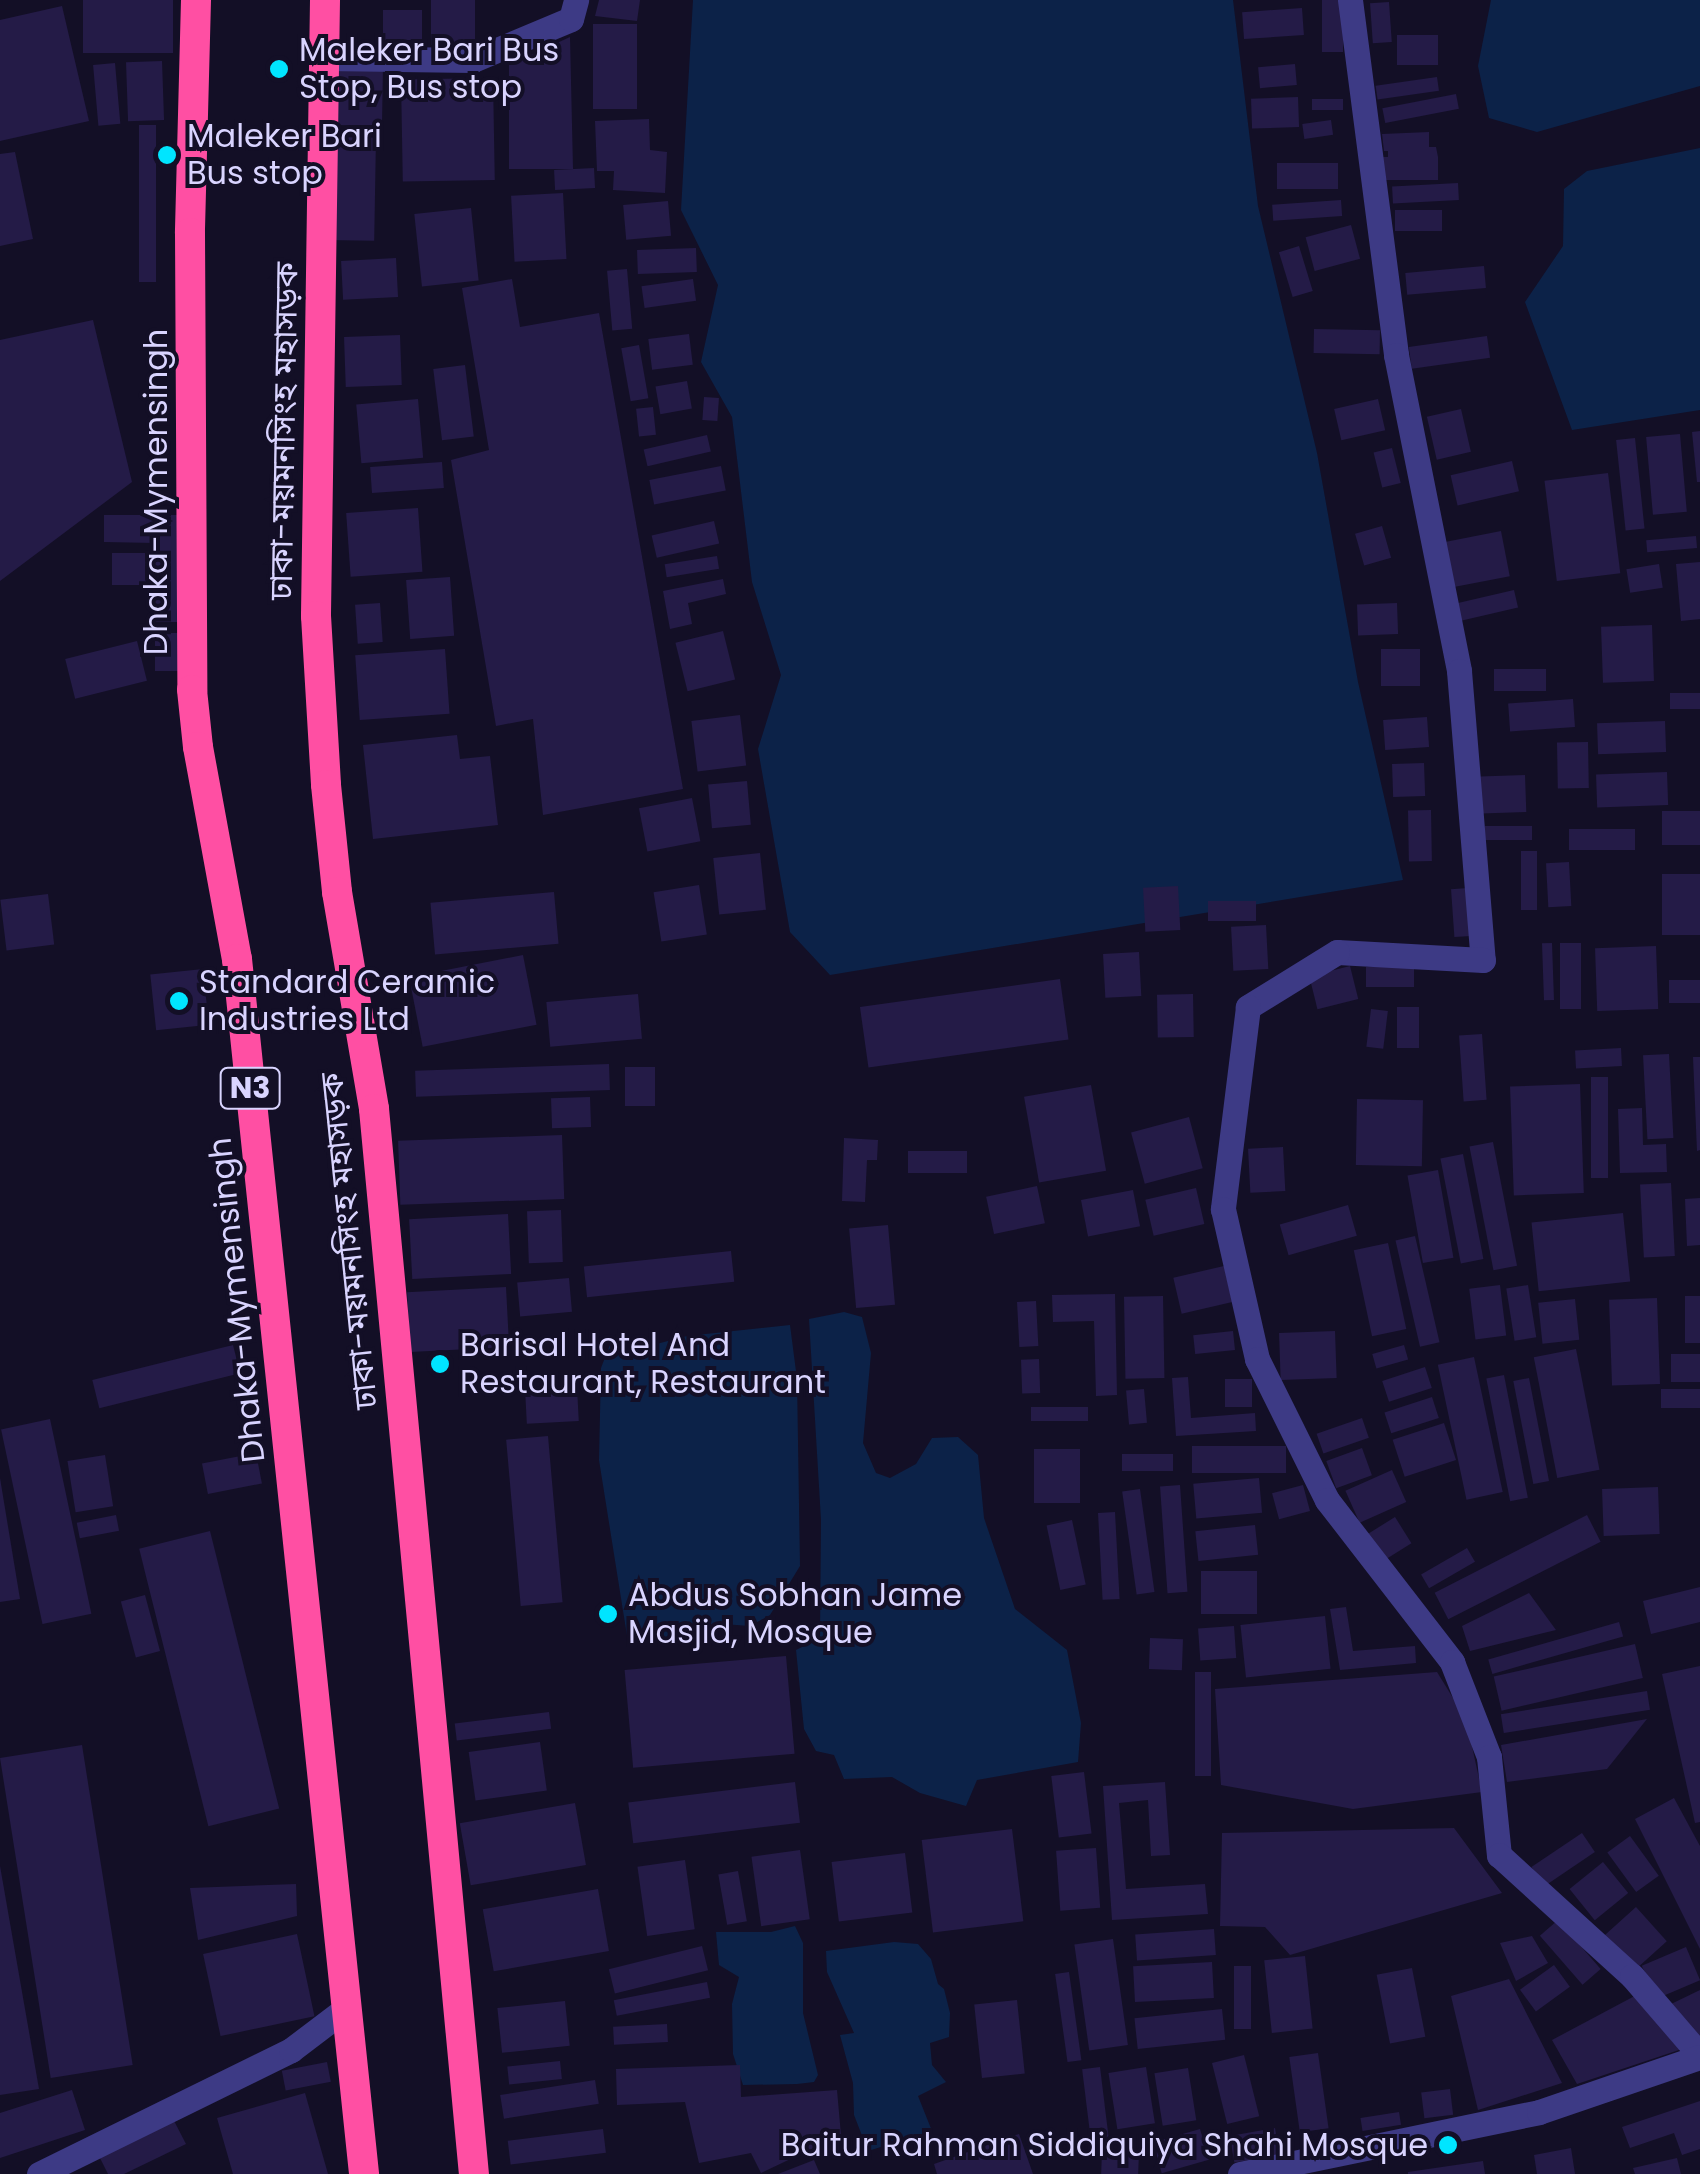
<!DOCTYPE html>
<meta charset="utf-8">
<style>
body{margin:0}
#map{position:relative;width:1700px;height:2174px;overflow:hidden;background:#130f26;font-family:Poppins,"Noto Sans Bengali",sans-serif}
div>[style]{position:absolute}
.water>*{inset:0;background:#0c2248}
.building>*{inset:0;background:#241b47;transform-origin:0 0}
.street>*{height:25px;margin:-12.5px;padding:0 12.5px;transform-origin:12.5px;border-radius:12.5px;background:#3d3a85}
.highway>*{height:30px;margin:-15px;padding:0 15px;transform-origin:15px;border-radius:15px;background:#ff4fa3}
.dots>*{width:28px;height:28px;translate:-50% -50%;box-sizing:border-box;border:5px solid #130f26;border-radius:50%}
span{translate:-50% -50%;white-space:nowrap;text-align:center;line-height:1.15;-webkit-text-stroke:8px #130f26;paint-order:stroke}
.shield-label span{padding:2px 8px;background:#130f26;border:2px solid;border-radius:8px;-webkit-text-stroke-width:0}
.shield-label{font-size:30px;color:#d9d4ff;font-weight:700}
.poi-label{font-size:32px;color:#d9d4ff}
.left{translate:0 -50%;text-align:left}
.right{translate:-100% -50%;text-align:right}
.street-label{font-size:32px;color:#d9d4ff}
</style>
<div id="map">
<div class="water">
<i style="clip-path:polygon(693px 0,1233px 0,1258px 206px,1317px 453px,1358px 682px,1403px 880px,830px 975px,790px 932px,758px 749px,781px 675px,752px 582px,732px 417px,701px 362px,718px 285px,681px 210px)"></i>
<i style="clip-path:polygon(1491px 0,1700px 0,1700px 86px,1537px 132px,1489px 118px,1478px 66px)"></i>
<i style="clip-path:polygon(1700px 148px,1700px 410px,1572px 430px,1525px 302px,1563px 246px,1564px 189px,1587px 171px)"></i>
<i style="clip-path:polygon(844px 1312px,862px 1317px,871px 1353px,863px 1443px,876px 1473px,890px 1478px,916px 1464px,932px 1438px,958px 1437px,978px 1455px,984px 1518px,1015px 1609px,1067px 1650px,1081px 1723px,1078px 1762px,977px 1780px,966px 1806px,920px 1793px,892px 1777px,844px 1779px,834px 1755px,816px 1751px,804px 1729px,796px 1650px,820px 1638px,821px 1520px,809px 1319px)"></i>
<i style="clip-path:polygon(790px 1325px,797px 1379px,800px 1566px,770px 1615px,750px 1626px,723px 1624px,654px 1643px,628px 1642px,599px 1460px,601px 1368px,611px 1342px,645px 1347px,687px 1336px)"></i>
<i style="clip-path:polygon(795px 1926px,803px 1943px,803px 2013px,818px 2075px,814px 2082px,797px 2084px,743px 2085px,733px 2054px,732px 2004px,739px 1977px,719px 1965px,716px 1932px,771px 1932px)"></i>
<i style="clip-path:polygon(894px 1942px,918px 1944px,931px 1959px,938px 1984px,944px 1989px,950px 2013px,949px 2037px,930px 2043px,932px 2065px,946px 2082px,918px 2096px,932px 2131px,868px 2151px,854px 2115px,853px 2083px,840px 2035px,854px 2033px,827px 1972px,826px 1951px)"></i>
</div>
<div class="building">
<i style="left:83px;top:0;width:90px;height:53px"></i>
<i style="left:431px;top:0;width:44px;height:45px"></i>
<i style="clip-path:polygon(599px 0,640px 0,637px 21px,595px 16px)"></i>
<i style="left:1322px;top:0;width:21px;height:52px"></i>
<i style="left:1389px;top:2px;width:40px;height:19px;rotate:86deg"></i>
<i style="clip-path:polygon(62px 6px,89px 121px,0 141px,0 20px)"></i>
<i style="left:1302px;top:8px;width:27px;height:60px;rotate:86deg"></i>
<i style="left:383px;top:10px;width:39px;height:30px"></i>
<i style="left:593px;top:24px;width:44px;height:85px"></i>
<i style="left:1438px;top:35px;width:30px;height:41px;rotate:90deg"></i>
<i style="clip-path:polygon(570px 37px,573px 169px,509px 169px,509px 65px)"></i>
<i style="left:162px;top:61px;width:59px;height:36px;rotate:88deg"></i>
<i style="left:115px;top:63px;width:61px;height:22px;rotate:85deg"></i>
<i style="left:1295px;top:64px;width:21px;height:37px;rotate:85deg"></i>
<i style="left:335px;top:66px;width:48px;height:59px;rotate:1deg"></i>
<i style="left:1437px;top:77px;width:14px;height:62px;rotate:82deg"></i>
<i style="left:493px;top:78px;width:102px;height:92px;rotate:89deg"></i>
<i style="left:1456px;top:94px;width:15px;height:75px;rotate:79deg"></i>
<i style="left:1298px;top:97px;width:30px;height:47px;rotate:88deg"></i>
<i style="left:1343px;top:99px;width:11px;height:31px;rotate:90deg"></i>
<i style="clip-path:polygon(649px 119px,650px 150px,667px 152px,665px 193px,613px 190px,614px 171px,597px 171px,595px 121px)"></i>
<i style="left:1331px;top:120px;width:15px;height:29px;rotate:82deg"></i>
<i style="left:139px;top:125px;width:17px;height:157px"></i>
<i style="clip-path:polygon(1429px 132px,1429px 147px,1436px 147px,1438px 157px,1438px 180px,1383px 180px,1383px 157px,1388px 157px,1388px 151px,1384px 151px,1382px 134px)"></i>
<i style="left:328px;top:137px;width:48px;height:103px;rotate:1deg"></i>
<i style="clip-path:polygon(15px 152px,33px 239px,0 246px,0 154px)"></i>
<i style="left:1338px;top:163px;width:26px;height:61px;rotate:90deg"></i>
<i style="left:594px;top:168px;width:20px;height:40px;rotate:87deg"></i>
<i style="left:1458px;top:183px;width:17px;height:66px;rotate:87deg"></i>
<i style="left:563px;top:193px;width:66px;height:52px;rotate:87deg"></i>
<i style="left:1341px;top:200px;width:16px;height:69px;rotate:86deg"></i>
<i style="left:668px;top:201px;width:35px;height:45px;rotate:85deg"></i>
<i style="left:471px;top:208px;width:73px;height:57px;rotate:84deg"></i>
<i style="left:1442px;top:210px;width:21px;height:47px;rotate:90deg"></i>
<i style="left:1351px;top:225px;width:35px;height:47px;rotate:75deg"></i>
<i style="left:1299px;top:246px;width:47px;height:21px;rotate:73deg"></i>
<i style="left:696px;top:248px;width:24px;height:59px;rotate:88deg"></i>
<i style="left:396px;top:258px;width:39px;height:55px;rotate:87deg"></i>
<i style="left:1484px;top:266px;width:22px;height:79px;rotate:85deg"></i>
<i style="left:627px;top:269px;width:60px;height:20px;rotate:85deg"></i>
<i style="clip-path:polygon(512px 279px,520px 327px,599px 313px,683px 789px,543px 815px,533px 719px,496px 726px,451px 460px,489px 450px,462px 288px)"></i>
<i style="left:693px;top:279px;width:22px;height:52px;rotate:82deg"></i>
<i style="clip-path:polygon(93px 320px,132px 482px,0 581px,0 340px)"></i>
<i style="left:1314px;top:329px;width:66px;height:24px;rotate:1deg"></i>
<i style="left:689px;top:334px;width:31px;height:41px;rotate:83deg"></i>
<i style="left:400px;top:335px;width:50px;height:56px;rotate:88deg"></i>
<i style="left:1487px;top:336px;width:22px;height:79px;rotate:82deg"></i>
<i style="left:639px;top:345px;width:54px;height:18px;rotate:80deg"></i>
<i style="left:465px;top:365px;width:72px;height:32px;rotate:83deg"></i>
<i style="left:687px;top:381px;width:28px;height:32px;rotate:80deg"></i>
<i style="left:704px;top:397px;width:15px;height:23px;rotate:4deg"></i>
<i style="left:418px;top:399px;width:59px;height:62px;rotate:85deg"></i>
<i style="left:1378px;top:399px;width:32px;height:45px;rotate:77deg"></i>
<i style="left:653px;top:407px;width:28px;height:17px;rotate:84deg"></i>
<i style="left:1461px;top:409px;width:44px;height:35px;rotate:77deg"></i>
<i style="clip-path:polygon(1700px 431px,1700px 482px,1697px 482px,1692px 432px)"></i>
<i style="left:1680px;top:434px;width:78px;height:34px;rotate:85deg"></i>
<i style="left:707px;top:435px;width:17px;height:65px;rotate:77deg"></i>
<i style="left:1635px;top:438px;width:91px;height:19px;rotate:84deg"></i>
<i style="left:1392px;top:448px;width:36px;height:19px;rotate:76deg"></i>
<i style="left:1512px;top:461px;width:31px;height:63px;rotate:77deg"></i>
<i style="left:442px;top:462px;width:26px;height:72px;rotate:86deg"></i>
<i style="left:721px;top:466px;width:25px;height:73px;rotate:79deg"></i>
<i style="left:1608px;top:473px;width:101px;height:64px;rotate:83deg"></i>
<i style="left:418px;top:508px;width:64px;height:72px;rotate:86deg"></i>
<i style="clip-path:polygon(104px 515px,179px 515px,178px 622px,155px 622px,155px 543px,104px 542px)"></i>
<i style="left:714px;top:521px;width:23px;height:64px;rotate:77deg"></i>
<i style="left:1382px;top:526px;width:33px;height:28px;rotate:74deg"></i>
<i style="left:1501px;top:531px;width:46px;height:57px;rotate:79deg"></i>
<i style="left:1696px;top:536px;width:12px;height:50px;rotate:85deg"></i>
<i style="left:112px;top:553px;width:36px;height:32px"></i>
<i style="left:717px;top:556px;width:13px;height:53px;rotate:81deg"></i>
<i style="clip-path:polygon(1700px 562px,1700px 619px,1681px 621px,1676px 564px)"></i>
<i style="left:1659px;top:564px;width:24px;height:33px;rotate:81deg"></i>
<i style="left:450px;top:577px;width:59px;height:44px;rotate:86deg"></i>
<i style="clip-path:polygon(723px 579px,726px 594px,688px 603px,692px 624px,670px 629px,663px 591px)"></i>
<i style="left:1514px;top:590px;width:18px;height:63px;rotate:77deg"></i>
<i style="left:380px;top:603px;width:39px;height:25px;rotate:86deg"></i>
<i style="left:1397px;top:603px;width:31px;height:40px;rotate:88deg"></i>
<i style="left:1652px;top:625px;width:56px;height:51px;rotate:88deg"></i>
<i style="left:723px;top:631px;width:50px;height:49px;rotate:76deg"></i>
<i style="left:155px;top:633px;width:33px;height:38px"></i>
<i style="left:137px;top:641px;width:41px;height:74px;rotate:76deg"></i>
<i style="left:445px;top:649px;width:65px;height:90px;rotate:86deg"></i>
<i style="left:1381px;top:649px;width:39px;height:37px"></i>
<i style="left:1546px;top:669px;width:22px;height:52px;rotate:90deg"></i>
<i style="left:1700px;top:693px;width:16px;height:30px;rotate:90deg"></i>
<i style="left:1573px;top:699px;width:28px;height:65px;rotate:86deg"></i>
<i style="left:740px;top:715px;width:51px;height:49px;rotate:83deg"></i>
<i style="left:1427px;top:717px;width:30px;height:44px;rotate:86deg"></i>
<i style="left:1665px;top:721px;width:31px;height:68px;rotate:88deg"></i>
<i style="clip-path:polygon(457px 735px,460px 759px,490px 756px,498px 825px,373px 839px,363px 745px)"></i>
<i style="left:1588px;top:742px;width:46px;height:31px;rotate:89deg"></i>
<i style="left:1424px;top:763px;width:33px;height:32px;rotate:88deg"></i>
<i style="left:1667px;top:772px;width:33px;height:71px;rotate:88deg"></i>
<i style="left:1525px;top:775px;width:37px;height:45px;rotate:88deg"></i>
<i style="left:747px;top:781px;width:44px;height:39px;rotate:85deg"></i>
<i style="left:692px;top:798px;width:44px;height:54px;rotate:79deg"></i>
<i style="left:1431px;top:810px;width:51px;height:23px;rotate:89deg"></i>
<i style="left:1700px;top:811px;width:34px;height:38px;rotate:90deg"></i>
<i style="left:1532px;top:826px;width:14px;height:47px;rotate:90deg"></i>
<i style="left:1635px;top:829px;width:21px;height:66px;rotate:90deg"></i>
<i style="left:1521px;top:851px;width:16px;height:59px"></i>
<i style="left:760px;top:853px;width:57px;height:47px;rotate:84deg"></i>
<i style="left:1569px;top:862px;width:44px;height:23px;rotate:87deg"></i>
<i style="left:1700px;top:874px;width:61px;height:38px;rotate:90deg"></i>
<i style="left:699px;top:885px;width:50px;height:46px;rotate:81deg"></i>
<i style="left:1178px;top:886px;width:44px;height:35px;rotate:87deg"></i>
<i style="left:1468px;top:888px;width:48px;height:17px;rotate:86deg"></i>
<i style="left:554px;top:892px;width:52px;height:124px;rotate:85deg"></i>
<i style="left:48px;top:894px;width:51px;height:48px;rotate:83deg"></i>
<i style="left:1208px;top:901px;width:48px;height:20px"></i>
<i style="left:1266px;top:925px;width:44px;height:35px;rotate:87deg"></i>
<i style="left:1552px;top:943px;width:57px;height:10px;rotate:88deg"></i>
<i style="left:1560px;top:943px;width:21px;height:66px"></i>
<i style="left:1656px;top:946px;width:63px;height:61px;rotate:88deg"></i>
<i style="left:1139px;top:952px;width:44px;height:36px;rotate:87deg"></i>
<i style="left:523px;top:955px;width:71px;height:116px;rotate:79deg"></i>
<i style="left:1350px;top:966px;width:34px;height:42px;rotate:76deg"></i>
<i style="left:1366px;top:967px;width:48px;height:20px"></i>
<i style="left:203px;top:969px;width:56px;height:53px;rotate:84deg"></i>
<i style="left:1060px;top:979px;width:61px;height:202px;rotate:82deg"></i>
<i style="left:1700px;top:980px;width:23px;height:31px;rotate:90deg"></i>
<i style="left:638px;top:994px;width:45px;height:92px;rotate:85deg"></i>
<i style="left:1193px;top:994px;width:43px;height:36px;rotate:89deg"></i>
<i style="left:1397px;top:1007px;width:22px;height:41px"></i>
<i style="left:1371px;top:1009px;width:17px;height:38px;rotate:7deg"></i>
<i style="left:1482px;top:1034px;width:66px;height:23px;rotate:86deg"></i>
<i style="left:1621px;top:1048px;width:18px;height:46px;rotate:87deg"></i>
<i style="left:1669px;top:1054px;width:84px;height:26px;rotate:87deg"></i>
<i style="clip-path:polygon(1693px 1057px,1700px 1057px,1700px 1150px,1697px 1151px)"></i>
<i style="left:609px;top:1064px;width:26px;height:194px;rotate:88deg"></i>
<i style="left:625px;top:1067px;width:30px;height:39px"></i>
<i style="left:1591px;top:1077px;width:17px;height:101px"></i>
<i style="left:1580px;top:1084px;width:109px;height:70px;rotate:88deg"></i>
<i style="left:1091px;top:1085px;width:87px;height:68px;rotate:80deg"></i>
<i style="left:590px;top:1097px;width:30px;height:39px;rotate:88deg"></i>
<i style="left:1357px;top:1099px;width:66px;height:66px;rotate:1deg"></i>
<i style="clip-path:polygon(1642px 1108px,1643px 1145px,1666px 1144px,1667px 1172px,1620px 1173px,1618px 1109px)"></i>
<i style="left:1189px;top:1117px;width:53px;height:60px;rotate:75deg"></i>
<i style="left:562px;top:1135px;width:64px;height:164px;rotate:88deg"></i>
<i style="clip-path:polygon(844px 1138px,878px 1140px,877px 1160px,867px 1160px,865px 1202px,842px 1201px)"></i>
<i style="left:1493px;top:1142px;width:126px;height:24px;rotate:79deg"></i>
<i style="left:1283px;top:1147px;width:44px;height:35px;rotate:87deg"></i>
<i style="left:908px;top:1151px;width:59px;height:22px"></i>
<i style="left:1463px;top:1154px;width:107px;height:23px;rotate:79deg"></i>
<i style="left:1438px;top:1170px;width:89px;height:31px;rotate:80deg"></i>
<i style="left:1671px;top:1183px;width:73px;height:31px;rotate:87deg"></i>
<i style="left:1037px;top:1186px;width:38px;height:52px;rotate:78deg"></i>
<i style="left:1196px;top:1188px;width:37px;height:52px;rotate:77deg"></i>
<i style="left:1133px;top:1190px;width:37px;height:53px;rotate:79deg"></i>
<i style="clip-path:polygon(1700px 1198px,1700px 1245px,1687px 1246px,1685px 1199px)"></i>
<i style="left:1348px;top:1205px;width:32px;height:71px;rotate:74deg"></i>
<i style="left:561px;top:1210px;width:52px;height:34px;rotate:88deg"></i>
<i style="left:1623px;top:1213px;width:69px;height:92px;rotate:84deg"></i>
<i style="left:508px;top:1214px;width:60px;height:99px;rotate:87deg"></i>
<i style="left:888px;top:1225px;width:80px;height:39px;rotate:85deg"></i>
<i style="left:1415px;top:1236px;width:109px;height:20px;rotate:77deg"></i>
<i style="left:1388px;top:1243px;width:88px;height:35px;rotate:78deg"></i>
<i style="left:731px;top:1251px;width:31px;height:148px;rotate:84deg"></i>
<i style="left:1224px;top:1266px;width:37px;height:52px;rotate:77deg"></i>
<i style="left:569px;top:1278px;width:34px;height:52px;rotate:85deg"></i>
<i style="left:1500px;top:1285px;width:51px;height:31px;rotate:83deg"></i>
<i style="left:1528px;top:1285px;width:53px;height:22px;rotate:81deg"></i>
<i style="left:506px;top:1287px;width:60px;height:99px;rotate:87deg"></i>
<i style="clip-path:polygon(1115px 1294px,1117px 1395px,1096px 1396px,1094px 1321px,1053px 1322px,1052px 1295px)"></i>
<i style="left:1163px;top:1296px;width:82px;height:39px;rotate:89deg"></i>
<i style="left:1685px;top:1296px;width:15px;height:47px"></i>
<i style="left:1657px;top:1298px;width:86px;height:48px;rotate:88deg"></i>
<i style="left:1575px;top:1299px;width:41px;height:37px;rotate:84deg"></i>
<i style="left:1036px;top:1301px;width:45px;height:19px;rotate:87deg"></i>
<i style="left:1233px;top:1331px;width:19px;height:40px;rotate:84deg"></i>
<i style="left:1335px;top:1331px;width:47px;height:56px;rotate:88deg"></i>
<i style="left:233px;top:1345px;width:29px;height:145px;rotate:76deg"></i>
<i style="left:1404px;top:1345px;width:15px;height:33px;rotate:74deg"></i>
<i style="left:1576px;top:1349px;width:123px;height:43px;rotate:79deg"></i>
<i style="left:1700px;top:1354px;width:28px;height:29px;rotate:90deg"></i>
<i style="left:1474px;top:1357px;width:138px;height:37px;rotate:78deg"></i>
<i style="left:1039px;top:1359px;width:34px;height:18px;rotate:88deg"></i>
<i style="left:1425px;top:1367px;width:22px;height:45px;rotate:72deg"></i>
<i style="left:1504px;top:1375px;width:125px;height:18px;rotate:79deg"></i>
<i style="clip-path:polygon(1188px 1377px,1191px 1418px,1255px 1413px,1256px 1431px,1176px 1436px,1172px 1378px)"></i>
<i style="left:1529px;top:1378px;width:105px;height:16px;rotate:79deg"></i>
<i style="left:1225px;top:1379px;width:27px;height:28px"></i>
<i style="left:577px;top:1387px;width:34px;height:52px;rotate:87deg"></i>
<i style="left:1144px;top:1389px;width:34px;height:18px;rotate:85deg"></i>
<i style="left:1700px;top:1389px;width:19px;height:39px;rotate:90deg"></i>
<i style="left:1432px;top:1397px;width:22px;height:50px;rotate:72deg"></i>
<i style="left:1031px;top:1407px;width:57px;height:14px"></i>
<i style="left:1362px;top:1418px;width:21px;height:48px;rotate:71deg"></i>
<i style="left:50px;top:1419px;width:199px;height:50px;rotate:78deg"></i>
<i style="left:1444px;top:1423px;width:39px;height:54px;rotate:72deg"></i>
<i style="left:548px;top:1436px;width:167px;height:42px;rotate:85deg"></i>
<i style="left:1286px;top:1446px;width:27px;height:94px;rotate:90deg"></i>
<i style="left:1362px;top:1448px;width:29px;height:38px;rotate:70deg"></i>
<i style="left:1034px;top:1449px;width:46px;height:54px"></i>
<i style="left:256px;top:1453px;width:31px;height:55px;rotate:79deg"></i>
<i style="left:1173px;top:1454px;width:17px;height:51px;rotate:90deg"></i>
<i style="left:105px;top:1455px;width:52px;height:38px;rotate:81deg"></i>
<i style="left:1392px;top:1470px;width:35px;height:51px;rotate:66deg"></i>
<i style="clip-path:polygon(0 1478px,20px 1599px,0 1602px)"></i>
<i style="left:1259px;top:1478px;width:35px;height:66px;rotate:85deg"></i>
<i style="left:1180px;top:1485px;width:107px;height:20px;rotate:86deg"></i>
<i style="left:1303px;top:1485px;width:27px;height:32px;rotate:75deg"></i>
<i style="left:1658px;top:1487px;width:47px;height:56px;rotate:88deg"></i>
<i style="left:1140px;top:1489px;width:104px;height:18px;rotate:82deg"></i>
<i style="left:1115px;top:1512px;width:87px;height:17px;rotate:87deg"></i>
<i style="left:116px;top:1515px;width:16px;height:40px;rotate:79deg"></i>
<i style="left:1587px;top:1515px;width:30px;height:171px;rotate:63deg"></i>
<i style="left:1395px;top:1517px;width:31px;height:33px;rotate:58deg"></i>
<i style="left:1072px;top:1520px;width:66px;height:26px;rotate:78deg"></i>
<i style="left:1255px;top:1525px;width:30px;height:60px;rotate:84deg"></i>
<i style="left:210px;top:1531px;width:286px;height:73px;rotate:76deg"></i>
<i style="left:1467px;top:1548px;width:16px;height:53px;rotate:60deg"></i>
<i style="left:1201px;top:1571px;width:56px;height:43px"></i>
<i style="clip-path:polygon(1700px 1587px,1700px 1622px,1651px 1634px,1643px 1601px)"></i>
<i style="clip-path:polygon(1529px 1593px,1556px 1630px,1470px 1651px,1462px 1626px)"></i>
<i style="left:145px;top:1595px;width:58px;height:25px;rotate:75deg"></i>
<i style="clip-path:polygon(1346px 1607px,1353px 1651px,1415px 1646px,1416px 1663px,1340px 1670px,1330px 1609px)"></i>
<i style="left:1325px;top:1616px;width:53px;height:85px;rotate:84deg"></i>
<i style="left:1619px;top:1622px;width:15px;height:136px;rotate:74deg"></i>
<i style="left:1234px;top:1626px;width:32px;height:36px;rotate:86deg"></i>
<i style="left:1150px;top:1638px;width:33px;height:31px;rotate:2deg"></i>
<i style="left:1635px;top:1644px;width:35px;height:145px;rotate:77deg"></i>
<i style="left:786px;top:1656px;width:98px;height:162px;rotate:85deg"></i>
<i style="clip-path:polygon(1700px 1666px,1700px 1822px,1695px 1823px,1662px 1674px)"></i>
<i style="left:1195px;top:1672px;width:16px;height:104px"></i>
<i style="clip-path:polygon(1437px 1672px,1466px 1719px,1482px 1792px,1353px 1809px,1221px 1785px,1215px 1689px)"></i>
<i style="left:1647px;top:1691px;width:19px;height:148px;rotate:81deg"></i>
<i style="left:549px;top:1712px;width:17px;height:95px;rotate:83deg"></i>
<i style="clip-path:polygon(1647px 1719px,1607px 1769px,1507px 1782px,1501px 1745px)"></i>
<i style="left:540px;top:1742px;width:49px;height:72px;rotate:82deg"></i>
<i style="left:82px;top:1745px;width:324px;height:83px;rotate:81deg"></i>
<i style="left:1084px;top:1772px;width:62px;height:33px;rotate:83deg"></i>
<i style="left:795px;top:1782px;width:41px;height:168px;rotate:83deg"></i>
<i style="clip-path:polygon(1165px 1782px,1170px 1855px,1151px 1856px,1148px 1800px,1119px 1803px,1126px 1889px,1205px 1884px,1208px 1914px,1112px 1920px,1103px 1786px)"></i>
<i style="clip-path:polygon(1674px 1798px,1700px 1846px,1700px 1949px,1635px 1819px)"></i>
<i style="left:575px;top:1803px;width:63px;height:117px;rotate:80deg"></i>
<i style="clip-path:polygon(1454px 1828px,1502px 1893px,1290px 1955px,1265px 1927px,1220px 1926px,1222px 1833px)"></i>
<i style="left:1012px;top:1829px;width:93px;height:91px;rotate:83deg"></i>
<i style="left:1582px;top:1833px;width:23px;height:61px;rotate:56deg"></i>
<i style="left:1630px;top:1836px;width:49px;height:28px;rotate:54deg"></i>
<i style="left:1096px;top:1848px;width:60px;height:40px;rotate:86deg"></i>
<i style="left:800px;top:1850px;width:70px;height:49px;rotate:82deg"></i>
<i style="left:905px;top:1853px;width:60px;height:74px;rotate:83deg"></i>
<i style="left:685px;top:1860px;width:70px;height:48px;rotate:82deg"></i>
<i style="left:1603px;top:1862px;width:40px;height:43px;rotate:51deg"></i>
<i style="clip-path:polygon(0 1866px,39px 2089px,0 2095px)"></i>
<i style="left:738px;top:1871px;width:51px;height:20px;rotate:80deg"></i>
<i style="clip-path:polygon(296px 1884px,297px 1916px,198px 1940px,190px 1888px)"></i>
<i style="left:598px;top:1889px;width:63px;height:117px;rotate:80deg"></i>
<i style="left:1636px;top:1907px;width:46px;height:47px;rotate:48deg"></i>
<i style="left:1558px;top:1920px;width:65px;height:24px;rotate:49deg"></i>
<i style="left:1214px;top:1929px;width:26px;height:79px;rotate:86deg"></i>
<i style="left:297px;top:1934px;width:84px;height:96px;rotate:78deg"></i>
<i style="clip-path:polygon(1532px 1936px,1548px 1963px,1516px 1981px,1500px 1943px)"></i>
<i style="left:1113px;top:1939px;width:107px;height:39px;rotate:82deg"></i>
<i style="left:702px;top:1946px;width:25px;height:96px;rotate:76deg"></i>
<i style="left:1686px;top:1947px;width:36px;height:48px;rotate:67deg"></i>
<i style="left:1305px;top:1956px;width:73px;height:41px;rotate:84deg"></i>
<i style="left:1212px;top:1962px;width:36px;height:79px;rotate:87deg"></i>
<i style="left:1554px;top:1965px;width:27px;height:42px;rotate:54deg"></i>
<i style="left:1234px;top:1966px;width:17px;height:63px"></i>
<i style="left:1412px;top:1968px;width:70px;height:36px;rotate:79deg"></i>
<i style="left:1069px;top:1972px;width:89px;height:14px;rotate:82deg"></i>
<i style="clip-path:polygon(1509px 1979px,1562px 2083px,1478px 2110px,1451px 1996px)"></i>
<i style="left:707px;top:1982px;width:16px;height:95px;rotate:79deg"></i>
<i style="clip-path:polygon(1700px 1990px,1700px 2045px,1669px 2005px)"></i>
<i style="clip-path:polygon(1644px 1991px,1685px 2048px,1577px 2084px,1552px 2040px)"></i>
<i style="left:1017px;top:2000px;width:74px;height:43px;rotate:84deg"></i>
<i style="left:565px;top:2001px;width:45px;height:68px;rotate:84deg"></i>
<i style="left:1222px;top:2009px;width:31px;height:88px;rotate:84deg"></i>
<i style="left:667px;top:2024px;width:18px;height:54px;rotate:87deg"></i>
<i style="left:1318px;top:2053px;width:76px;height:29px;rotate:82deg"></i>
<i style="left:1244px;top:2055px;width:63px;height:33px;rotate:76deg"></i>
<i style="left:560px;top:2061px;width:18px;height:53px;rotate:84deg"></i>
<i style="left:327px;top:2062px;width:20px;height:46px;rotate:79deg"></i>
<i style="clip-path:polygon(740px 2065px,741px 2097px,837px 2090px,841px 2135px,761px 2173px,751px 2153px,699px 2163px,685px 2102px,617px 2105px,616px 2069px)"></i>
<i style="left:1100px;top:2067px;width:75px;height:18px;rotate:83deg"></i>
<i style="left:1146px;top:2067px;width:57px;height:38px;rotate:81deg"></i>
<i style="left:1188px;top:2068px;width:53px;height:34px;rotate:81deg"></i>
<i style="left:595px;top:2080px;width:24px;height:96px;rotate:81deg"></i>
<i style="left:1450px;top:2089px;width:26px;height:29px;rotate:83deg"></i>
<i style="clip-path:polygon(72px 2090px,85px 2130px,0 2158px,0 2113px)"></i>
<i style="clip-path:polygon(305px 2093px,328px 2174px,233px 2174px,217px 2118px)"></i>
<i style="clip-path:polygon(1700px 2101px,1700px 2149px,1682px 2155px,1674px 2133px,1630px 2148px,1622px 2127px)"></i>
<i style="left:1399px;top:2112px;width:13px;height:39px;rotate:81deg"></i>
<i style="clip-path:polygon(170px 2113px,186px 2144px,124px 2174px,108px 2174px,96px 2150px)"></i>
<i style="left:1275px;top:2128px;width:27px;height:46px;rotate:80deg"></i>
<i style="left:603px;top:2129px;width:24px;height:96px;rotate:83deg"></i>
<i style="left:1200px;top:2129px;width:32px;height:49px;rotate:74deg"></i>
<i style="clip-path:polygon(1019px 2134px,1033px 2174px,937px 2174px,934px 2164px)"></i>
<i style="clip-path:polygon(1571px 2148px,1575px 2174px,1537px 2174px,1534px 2155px)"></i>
<i style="left:1102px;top:2150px;width:37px;height:24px;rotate:2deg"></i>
<i style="clip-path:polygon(1677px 2158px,1681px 2174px,1635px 2174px,1633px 2168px)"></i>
<i style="clip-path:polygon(814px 2160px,820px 2174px,778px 2174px)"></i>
<i style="clip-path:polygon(1483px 2161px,1485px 2174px,1408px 2174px,1408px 2172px)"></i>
</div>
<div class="street">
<i style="left:1350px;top:0;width:358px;rotate:82.6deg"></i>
<i style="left:1396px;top:355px;width:322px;rotate:78.7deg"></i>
<i style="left:1459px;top:671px;width:290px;rotate:85.3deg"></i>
<i style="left:1483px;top:960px;width:146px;rotate:-176.9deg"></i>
<i style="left:1337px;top:952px;width:105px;rotate:148.3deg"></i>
<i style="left:1248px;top:1007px;width:204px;rotate:97.1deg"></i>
<i style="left:1223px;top:1209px;width:154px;rotate:77.2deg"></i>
<i style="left:1257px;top:1359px;width:157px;rotate:63.6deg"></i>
<i style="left:1327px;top:1500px;width:205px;rotate:52.3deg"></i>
<i style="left:1452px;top:1662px;width:102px;rotate:68.7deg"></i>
<i style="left:1489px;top:1757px;width:99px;rotate:84.2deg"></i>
<i style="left:1499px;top:1855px;width:180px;rotate:42.3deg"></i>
<i style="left:1632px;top:1976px;width:104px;rotate:49.3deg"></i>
<i style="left:324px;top:58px;width:149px;rotate:0.8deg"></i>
<i style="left:473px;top:60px;width:106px;rotate:-22.7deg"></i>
<i style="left:571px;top:19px;width:20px;rotate:-75deg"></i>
<i style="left:39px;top:2174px;width:281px;rotate:-26.2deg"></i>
<i style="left:291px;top:2050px;width:68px;rotate:-37.2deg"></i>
<i style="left:1240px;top:2174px;width:305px;rotate:-11.7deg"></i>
<i style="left:1539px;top:2112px;width:170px;rotate:-18.9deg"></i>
</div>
<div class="highway">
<i style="left:196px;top:0;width:233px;rotate:91.5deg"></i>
<i style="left:190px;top:233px;width:457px;rotate:89.7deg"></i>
<i style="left:192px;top:690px;width:57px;rotate:84deg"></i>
<i style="left:198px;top:747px;width:216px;rotate:79.6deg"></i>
<i style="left:237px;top:959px;width:1222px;rotate:84.03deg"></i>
<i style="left:325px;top:0;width:616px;rotate:90.84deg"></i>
<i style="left:316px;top:616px;width:169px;rotate:86.6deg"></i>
<i style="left:326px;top:785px;width:108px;rotate:84.1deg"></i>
<i style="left:337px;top:892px;width:220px;rotate:80.3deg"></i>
<i style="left:374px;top:1109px;width:1070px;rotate:84.64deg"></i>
</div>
<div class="dots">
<i style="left:279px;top:69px;background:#00e5ff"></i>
<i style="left:167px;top:155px;background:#00e5ff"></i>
<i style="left:179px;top:1001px;background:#00e5ff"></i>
<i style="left:440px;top:1364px;background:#00e5ff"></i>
<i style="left:608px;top:1614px;background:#00e5ff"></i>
<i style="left:1448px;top:2145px;background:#00e5ff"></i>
</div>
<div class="shield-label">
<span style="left:250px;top:1088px">N3</span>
</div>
<div class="poi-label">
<span class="left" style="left:299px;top:69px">Maleker Bari Bus<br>Stop, Bus stop</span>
<span class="left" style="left:187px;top:155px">Maleker Bari<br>Bus stop</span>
<span class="left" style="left:199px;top:1001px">Standard Ceramic<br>Industries Ltd</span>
<span class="left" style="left:460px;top:1364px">Barisal Hotel And<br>Restaurant, Restaurant</span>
<span class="left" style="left:628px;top:1614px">Abdus Sobhan Jame<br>Masjid, Mosque</span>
<span class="right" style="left:1428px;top:2145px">Baitur Rahman Siddiquiya Shahi Mosque</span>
</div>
<div class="street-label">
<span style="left:284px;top:431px;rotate:-89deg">ঢাকা-ময়মনসিংহ মহাসড়ক</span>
<span style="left:156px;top:492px;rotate:-90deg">Dhaka-Mymensingh</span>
<span style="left:349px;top:1241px;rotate:-96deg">ঢাকা-ময়মনসিংহ মহাসড়ক</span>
<span style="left:237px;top:1300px;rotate:-96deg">Dhaka-Mymensingh</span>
</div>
</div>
